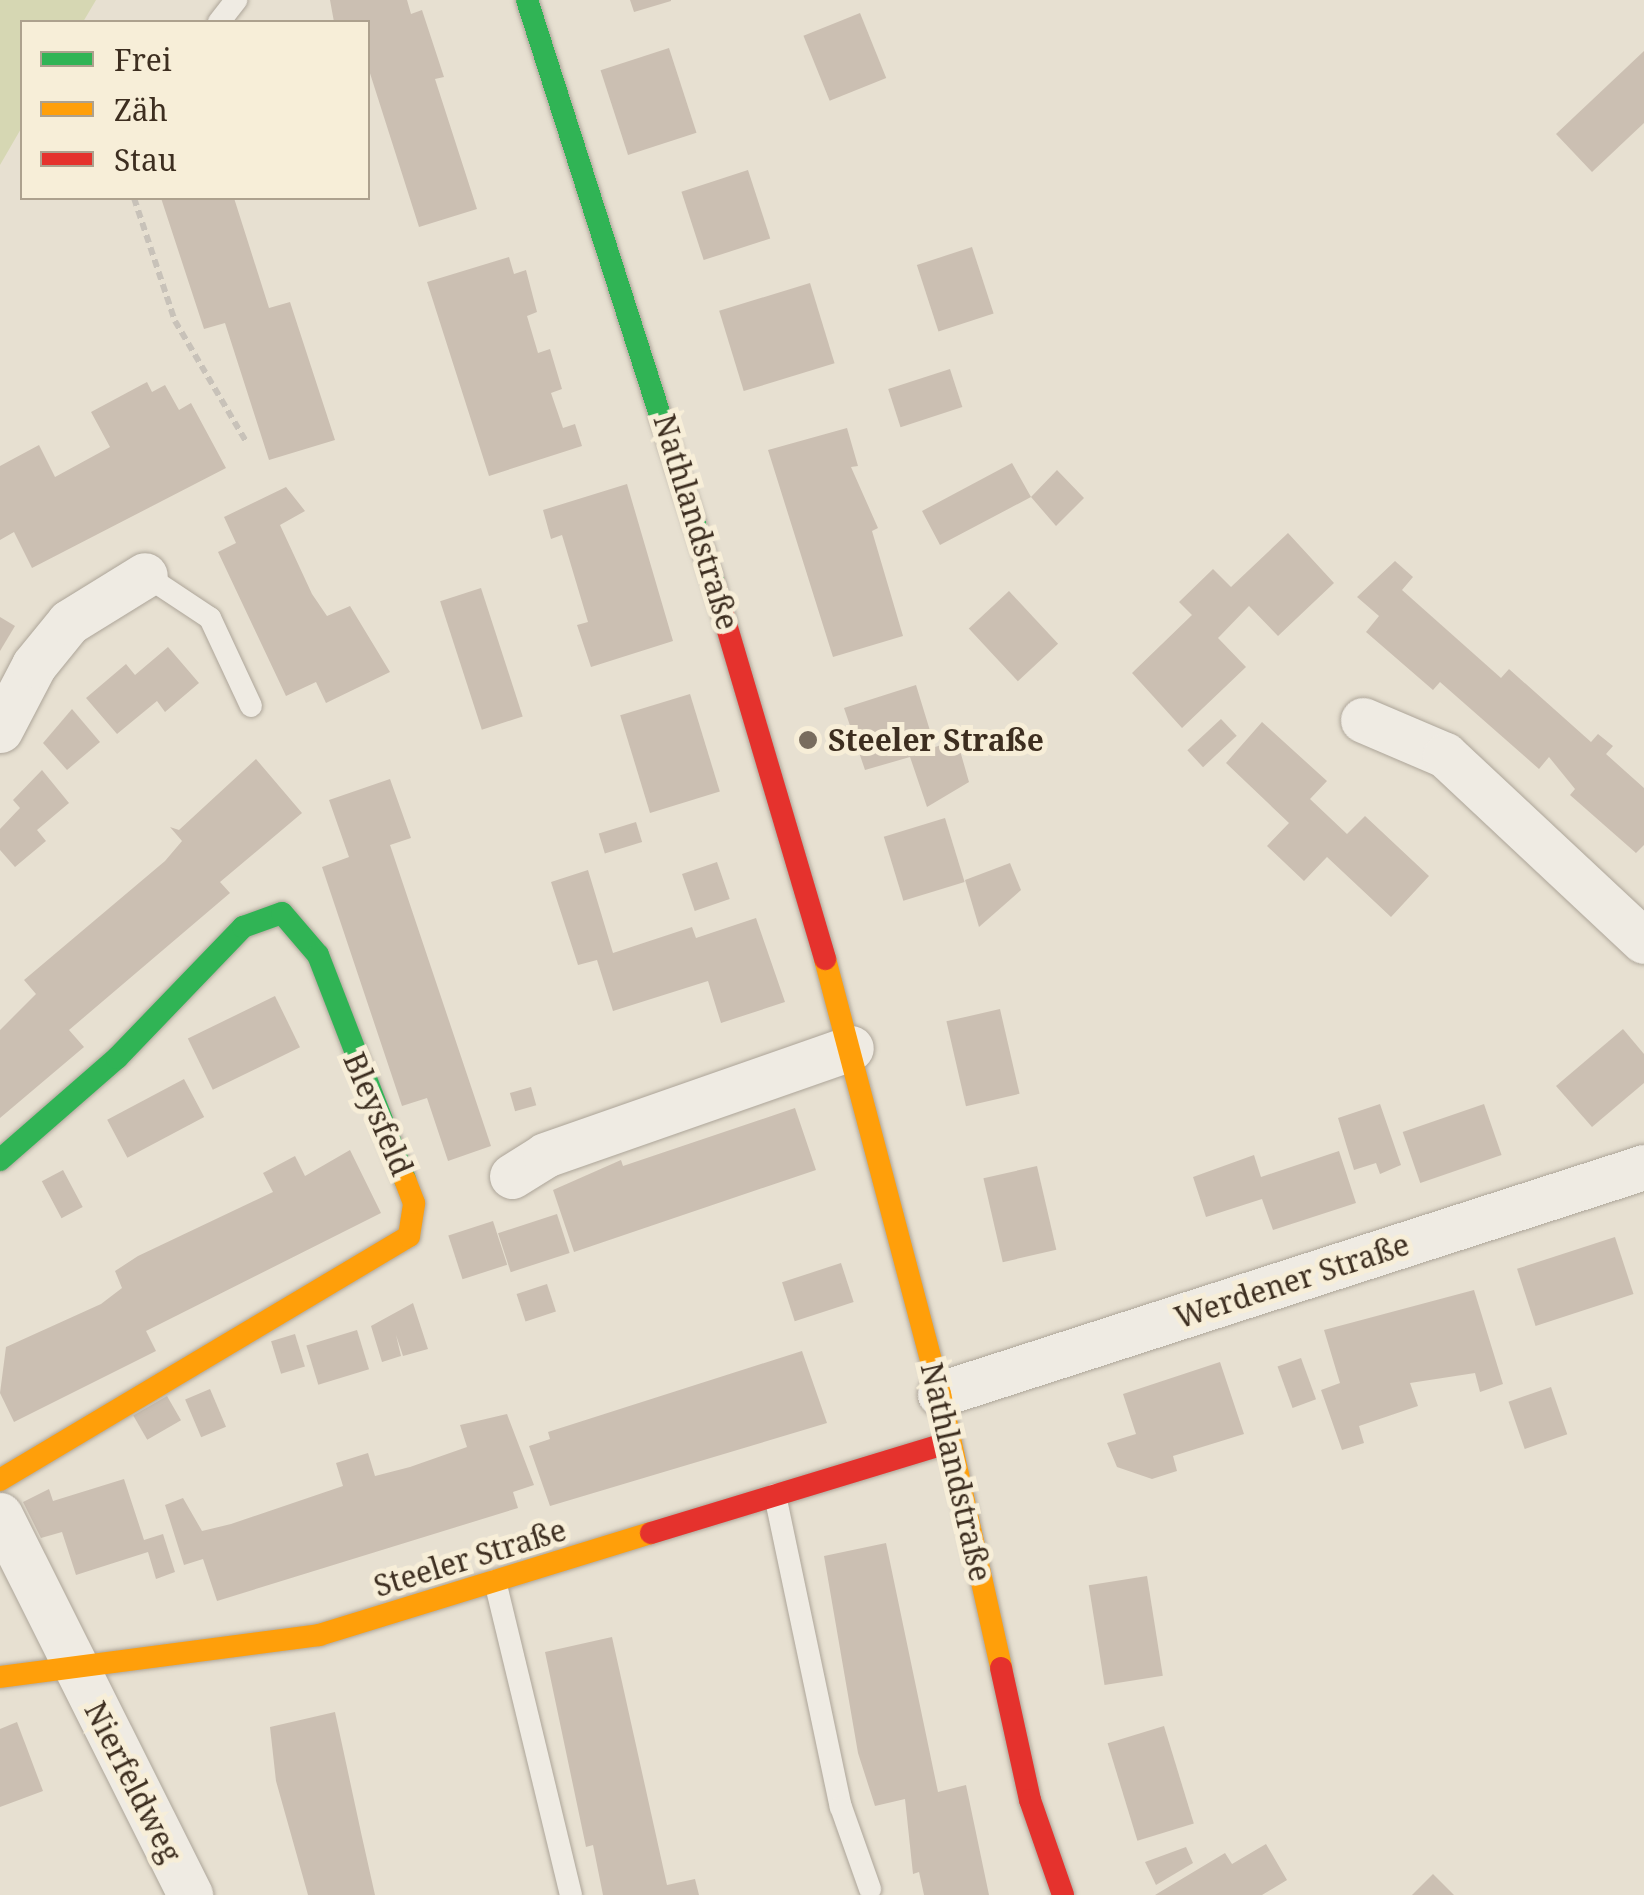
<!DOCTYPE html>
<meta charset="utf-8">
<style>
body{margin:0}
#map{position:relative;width:1644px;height:1895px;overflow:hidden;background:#e7e0d1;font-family:"Noto Serif",serif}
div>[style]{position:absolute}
.green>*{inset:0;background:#d6d7b3}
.building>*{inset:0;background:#cbbfb2;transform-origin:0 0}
.path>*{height:6px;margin-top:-3px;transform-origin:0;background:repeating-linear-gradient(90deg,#c8c2b9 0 8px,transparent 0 13px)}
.roads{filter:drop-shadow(0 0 2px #ada599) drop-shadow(0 0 2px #ada599)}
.lane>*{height:22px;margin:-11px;padding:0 11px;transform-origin:11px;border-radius:11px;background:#efebe3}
.street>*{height:45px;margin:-22.5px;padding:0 22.5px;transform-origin:22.5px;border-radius:22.5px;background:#efebe3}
.fast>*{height:22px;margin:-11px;padding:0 11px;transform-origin:11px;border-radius:11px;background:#30b455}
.slow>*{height:22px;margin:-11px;padding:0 11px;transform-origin:11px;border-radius:11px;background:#ff9f0a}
.jam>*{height:22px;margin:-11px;padding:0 11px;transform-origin:11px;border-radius:11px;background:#e5322d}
.dots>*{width:28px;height:28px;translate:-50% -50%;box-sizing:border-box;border:5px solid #f7eed8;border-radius:50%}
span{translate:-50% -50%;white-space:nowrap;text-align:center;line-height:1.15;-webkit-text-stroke:10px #f7eed8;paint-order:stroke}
.street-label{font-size:30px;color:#3d2e20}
.poi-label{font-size:30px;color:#3d2e20;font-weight:700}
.left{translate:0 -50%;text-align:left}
.legend{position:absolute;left:20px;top:20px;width:350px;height:180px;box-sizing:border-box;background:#f7eed8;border:2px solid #ada18e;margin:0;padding:12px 18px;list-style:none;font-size:30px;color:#3d2e20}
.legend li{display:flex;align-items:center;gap:20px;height:50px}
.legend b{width:50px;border:2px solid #ada18e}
</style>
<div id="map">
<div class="green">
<i style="clip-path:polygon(0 0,96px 0,83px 22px,22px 22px,22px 127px,0 165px)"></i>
</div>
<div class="building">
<i style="clip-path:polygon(330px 0,407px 0,411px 14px,422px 10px,444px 77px,435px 79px,477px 209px,419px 227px,368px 67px,368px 22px,334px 22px)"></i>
<i style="clip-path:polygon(630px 0,671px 0,671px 1px,634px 12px)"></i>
<i style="left:860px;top:13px;width:70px;height:61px;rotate:68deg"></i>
<i style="left:669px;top:48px;width:89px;height:72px;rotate:72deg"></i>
<i style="clip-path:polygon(1644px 51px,1644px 123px,1592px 172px,1556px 134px)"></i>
<i style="left:748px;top:170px;width:72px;height:70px;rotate:72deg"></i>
<i style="clip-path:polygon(161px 198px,234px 198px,269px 308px,290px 302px,335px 440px,269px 460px,225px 323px,204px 329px)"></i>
<i style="left:972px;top:247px;width:70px;height:58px;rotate:72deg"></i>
<i style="clip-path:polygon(509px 257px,514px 274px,526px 270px,537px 312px,527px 316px,538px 353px,550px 349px,562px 389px,551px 393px,563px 428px,575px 424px,582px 446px,489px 476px,427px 282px)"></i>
<i style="left:810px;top:283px;width:84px;height:95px;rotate:73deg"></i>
<i style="left:950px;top:369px;width:40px;height:65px;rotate:72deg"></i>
<i style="clip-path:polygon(147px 382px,152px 392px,165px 385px,179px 410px,191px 403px,226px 468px,32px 568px,14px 532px,0 540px,0 466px,39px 445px,55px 477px,110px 447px,91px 412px)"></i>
<i style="clip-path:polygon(847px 428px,858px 466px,851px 467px,878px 528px,872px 531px,903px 636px,833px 657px,768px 450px)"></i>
<i style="clip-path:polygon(1012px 463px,1031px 497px,1057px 470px,1084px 498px,1056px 526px,1031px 497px,940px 545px,922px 511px)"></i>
<i style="clip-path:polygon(627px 484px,673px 641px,591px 667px,577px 625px,588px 622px,562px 535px,551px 539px,543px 510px)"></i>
<i style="clip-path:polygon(286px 487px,305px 511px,280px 525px,312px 594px,327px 616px,350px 606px,390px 672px,326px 703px,316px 682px,286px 696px,218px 552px,236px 543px,224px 517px)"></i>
<i style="clip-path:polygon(1288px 533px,1334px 583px,1278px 636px,1249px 606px,1218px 638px,1246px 667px,1182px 728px,1132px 673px,1192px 615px,1179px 602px,1213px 569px,1231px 587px)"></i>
<i style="clip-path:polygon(1395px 561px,1413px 577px,1402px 590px,1501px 678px,1509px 669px,1591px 742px,1598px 734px,1613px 746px,1606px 754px,1644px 788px,1644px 845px,1636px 853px,1570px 795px,1575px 789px,1549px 757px,1539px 769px,1440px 682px,1433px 690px,1366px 632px,1379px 616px,1357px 597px)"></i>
<i style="left:481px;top:588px;width:135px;height:43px;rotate:72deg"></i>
<i style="left:1009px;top:591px;width:72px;height:55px;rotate:47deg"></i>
<i style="clip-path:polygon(0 617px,15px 626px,0 651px)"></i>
<i style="clip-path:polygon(168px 647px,199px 683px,165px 712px,157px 701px,117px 734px,86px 698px,126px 664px,135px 675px)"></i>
<i style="clip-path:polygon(916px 685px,935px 747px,957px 740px,969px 782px,927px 807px,910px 757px,865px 770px,844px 708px)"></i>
<i style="left:690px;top:694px;width:102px;height:73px;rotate:73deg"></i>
<i style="clip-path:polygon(72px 709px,100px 742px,67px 770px,43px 743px)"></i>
<i style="left:1221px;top:719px;width:23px;height:46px;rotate:47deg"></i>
<i style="clip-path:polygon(1262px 722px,1327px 781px,1310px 799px,1347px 834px,1365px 816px,1429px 876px,1391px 917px,1327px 857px,1304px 881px,1267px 846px,1289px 823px,1226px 763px)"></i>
<i style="clip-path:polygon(256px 759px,302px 813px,220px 882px,230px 893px,69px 1030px,84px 1047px,0 1118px,0 1030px,36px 994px,24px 980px,165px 861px,182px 841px,170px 827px,179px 830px)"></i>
<i style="clip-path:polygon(42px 770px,69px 803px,37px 830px,46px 841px,15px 867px,0 850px,0 829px,20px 808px,13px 800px)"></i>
<i style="clip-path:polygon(390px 779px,411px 838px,390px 845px,491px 1146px,448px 1161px,427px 1098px,402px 1106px,322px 867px,349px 857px,329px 800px)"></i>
<i style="left:945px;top:818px;width:67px;height:64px;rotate:73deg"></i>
<i style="left:636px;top:822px;width:21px;height:39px;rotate:73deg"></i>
<i style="left:717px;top:862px;width:39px;height:37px;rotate:71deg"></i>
<i style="clip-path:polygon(1010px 863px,1021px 890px,979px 927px,965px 880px)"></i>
<i style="clip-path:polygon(588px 870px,613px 953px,692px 927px,696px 938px,756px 918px,785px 1002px,721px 1023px,708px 981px,613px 1011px,597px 960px,578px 965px,551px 882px)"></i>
<i style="left:275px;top:996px;width:57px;height:97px;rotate:64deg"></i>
<i style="left:1000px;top:1009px;width:87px;height:55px;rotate:77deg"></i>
<i style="clip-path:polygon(1623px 1029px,1644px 1054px,1644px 1083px,1592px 1127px,1556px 1086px)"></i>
<i style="left:184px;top:1079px;width:43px;height:87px;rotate:62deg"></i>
<i style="left:531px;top:1087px;width:19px;height:22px;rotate:74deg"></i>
<i style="clip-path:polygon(1380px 1104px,1401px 1165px,1380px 1174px,1376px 1163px,1354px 1170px,1338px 1118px)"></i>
<i style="left:1484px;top:1104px;width:54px;height:86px;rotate:71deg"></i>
<i style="clip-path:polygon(795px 1108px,816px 1170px,574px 1252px,553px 1190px,621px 1160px,623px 1166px)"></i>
<i style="clip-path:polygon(350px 1150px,381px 1213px,146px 1331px,156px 1351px,14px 1422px,0 1393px,6px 1347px,101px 1304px,122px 1288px,115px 1271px,138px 1256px,273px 1192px,263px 1173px,295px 1156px,305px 1176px)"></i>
<i style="clip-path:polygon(1339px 1151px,1356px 1203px,1273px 1230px,1262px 1199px,1206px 1217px,1193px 1177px,1254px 1155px,1261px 1177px)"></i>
<i style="left:1037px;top:1166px;width:86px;height:55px;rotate:77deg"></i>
<i style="left:63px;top:1170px;width:42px;height:24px;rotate:62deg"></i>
<i style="left:557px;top:1214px;width:41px;height:62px;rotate:72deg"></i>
<i style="left:493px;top:1221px;width:46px;height:47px;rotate:72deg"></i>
<i style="left:1615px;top:1237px;width:60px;height:103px;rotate:72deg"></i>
<i style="left:841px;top:1263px;width:41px;height:62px;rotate:72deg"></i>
<i style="left:547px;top:1284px;width:29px;height:32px;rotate:72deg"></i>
<i style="clip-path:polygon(1474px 1290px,1503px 1384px,1480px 1392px,1475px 1373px,1410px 1383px,1418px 1406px,1359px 1426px,1364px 1443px,1342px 1450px,1321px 1390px,1340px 1383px,1324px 1330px)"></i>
<i style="clip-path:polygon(413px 1303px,428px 1349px,403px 1356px,396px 1335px,401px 1356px,382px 1362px,371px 1326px)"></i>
<i style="left:357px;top:1330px;width:41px;height:53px;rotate:73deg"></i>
<i style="left:295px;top:1334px;width:34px;height:25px;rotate:73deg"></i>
<i style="clip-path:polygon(802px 1351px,827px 1423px,550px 1506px,529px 1446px,550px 1439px,548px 1432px)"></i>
<i style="left:1301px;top:1358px;width:44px;height:25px;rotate:70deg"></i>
<i style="clip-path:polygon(1220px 1362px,1244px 1434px,1173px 1456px,1177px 1471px,1152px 1479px,1117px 1467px,1107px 1443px,1136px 1434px,1123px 1394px)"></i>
<i style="left:1551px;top:1387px;width:50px;height:45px;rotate:71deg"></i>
<i style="left:210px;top:1389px;width:41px;height:27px;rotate:67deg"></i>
<i style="left:167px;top:1396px;width:28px;height:39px;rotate:60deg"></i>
<i style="clip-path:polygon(507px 1414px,534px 1485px,513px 1492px,518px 1508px,217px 1601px,203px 1559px,184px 1565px,165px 1505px,183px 1498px,202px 1531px,231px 1524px,343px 1486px,336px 1463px,368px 1453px,375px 1476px,410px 1467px,467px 1447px,460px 1425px)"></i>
<i style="clip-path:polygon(124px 1479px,144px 1540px,163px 1534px,175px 1572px,156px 1579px,148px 1552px,76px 1575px,62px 1532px,41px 1538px,23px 1502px,49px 1489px,53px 1501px)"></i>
<i style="clip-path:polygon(886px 1543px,938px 1792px,966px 1785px,989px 1895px,924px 1895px,919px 1872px,913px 1874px,905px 1799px,875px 1806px,858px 1753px,824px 1556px)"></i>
<i style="left:1147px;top:1576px;width:101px;height:59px;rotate:81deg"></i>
<i style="clip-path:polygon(612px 1637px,667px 1885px,695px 1879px,699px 1895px,603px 1895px,593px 1845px,586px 1847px,545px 1652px)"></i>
<i style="clip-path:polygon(335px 1712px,362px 1837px,375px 1895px,308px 1895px,276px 1781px,270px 1727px)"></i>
<i style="clip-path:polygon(17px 1722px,43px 1791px,0 1807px,0 1729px)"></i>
<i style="left:1164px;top:1726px;width:102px;height:59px;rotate:73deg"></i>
<i style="clip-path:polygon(1266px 1844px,1287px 1880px,1262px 1895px,1155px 1895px,1225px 1853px,1232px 1864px)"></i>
<i style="clip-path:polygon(1186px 1847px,1193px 1863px,1156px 1885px,1145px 1862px)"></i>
<i style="clip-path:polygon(1433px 1874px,1454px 1895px,1412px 1895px)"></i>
</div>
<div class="path">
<i style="left:134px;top:198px;width:130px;rotate:71.6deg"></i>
<i style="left:175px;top:321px;width:142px;rotate:59.5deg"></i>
</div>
<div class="roads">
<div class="lane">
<i style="left:219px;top:22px;width:28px;rotate:-52deg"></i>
<i style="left:145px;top:575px;width:78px;rotate:33.5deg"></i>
<i style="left:210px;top:618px;width:97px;rotate:65deg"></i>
<i style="left:775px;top:1495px;width:319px;rotate:78.1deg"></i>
<i style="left:841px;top:1807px;width:87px;rotate:70.5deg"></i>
<i style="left:495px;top:1581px;width:323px;rotate:76.4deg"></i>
</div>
<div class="street">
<i style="left:1363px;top:720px;width:89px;rotate:23.1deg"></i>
<i style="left:1445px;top:755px;width:272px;rotate:43.1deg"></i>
<i style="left:0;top:730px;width:73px;rotate:-62.4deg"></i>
<i style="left:34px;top:665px;width:55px;rotate:-50.9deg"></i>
<i style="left:69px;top:622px;width:89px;rotate:-31.7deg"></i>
<i style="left:512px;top:1176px;width:39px;rotate:-32deg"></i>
<i style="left:545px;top:1155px;width:324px;rotate:-19.3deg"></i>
<i style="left:940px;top:1394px;width:740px;rotate:-17.87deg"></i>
<i style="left:0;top:1515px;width:425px;rotate:63.4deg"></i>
</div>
<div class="fast">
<i style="left:527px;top:0;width:616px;rotate:72.24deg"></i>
<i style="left:0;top:1160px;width:155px;rotate:-41.1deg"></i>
<i style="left:117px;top:1058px;width:182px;rotate:-46.1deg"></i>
<i style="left:243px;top:927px;width:41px;rotate:-19.7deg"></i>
<i style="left:282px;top:913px;width:55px;rotate:49.4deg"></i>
<i style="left:318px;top:955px;width:240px;rotate:68.8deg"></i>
</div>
<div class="slow">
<i style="left:825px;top:959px;width:450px;rotate:75.2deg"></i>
<i style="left:940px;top:1394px;width:281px;rotate:77.4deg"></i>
<i style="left:0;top:1480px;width:476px;rotate:-30.8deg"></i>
<i style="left:409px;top:1236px;width:33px;rotate:-81deg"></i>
<i style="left:414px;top:1203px;width:26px;rotate:-111deg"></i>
<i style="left:0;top:1677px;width:322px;rotate:-7.5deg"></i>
<i style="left:319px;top:1635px;width:347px;rotate:-17.1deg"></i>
</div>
<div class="jam">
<i style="left:715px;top:587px;width:388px;rotate:73.5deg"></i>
<i style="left:651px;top:1533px;width:309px;rotate:-16.9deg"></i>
<i style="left:1001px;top:1668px;width:135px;rotate:77.6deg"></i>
<i style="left:1030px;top:1800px;width:101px;rotate:70.8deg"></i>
</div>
</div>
<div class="dots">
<i style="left:808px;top:740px;background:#786c5e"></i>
</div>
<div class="street-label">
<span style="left:696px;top:522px;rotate:73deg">Nathlandstraße</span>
<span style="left:378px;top:1114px;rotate:67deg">Bleysfeld</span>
<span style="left:1292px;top:1281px;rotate:-18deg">Werdener Straße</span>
<span style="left:956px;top:1472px;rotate:77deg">Nathlandstraße</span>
<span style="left:470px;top:1558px;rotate:-17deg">Steeler Straße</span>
<span style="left:133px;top:1782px;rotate:63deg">Nierfeldweg</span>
</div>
<div class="poi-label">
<span class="left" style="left:828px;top:740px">Steeler Straße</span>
</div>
<ul class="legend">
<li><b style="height:12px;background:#30b455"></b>Frei</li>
<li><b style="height:12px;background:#ff9f0a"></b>Zäh</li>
<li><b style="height:12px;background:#e5322d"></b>Stau</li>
</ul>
</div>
